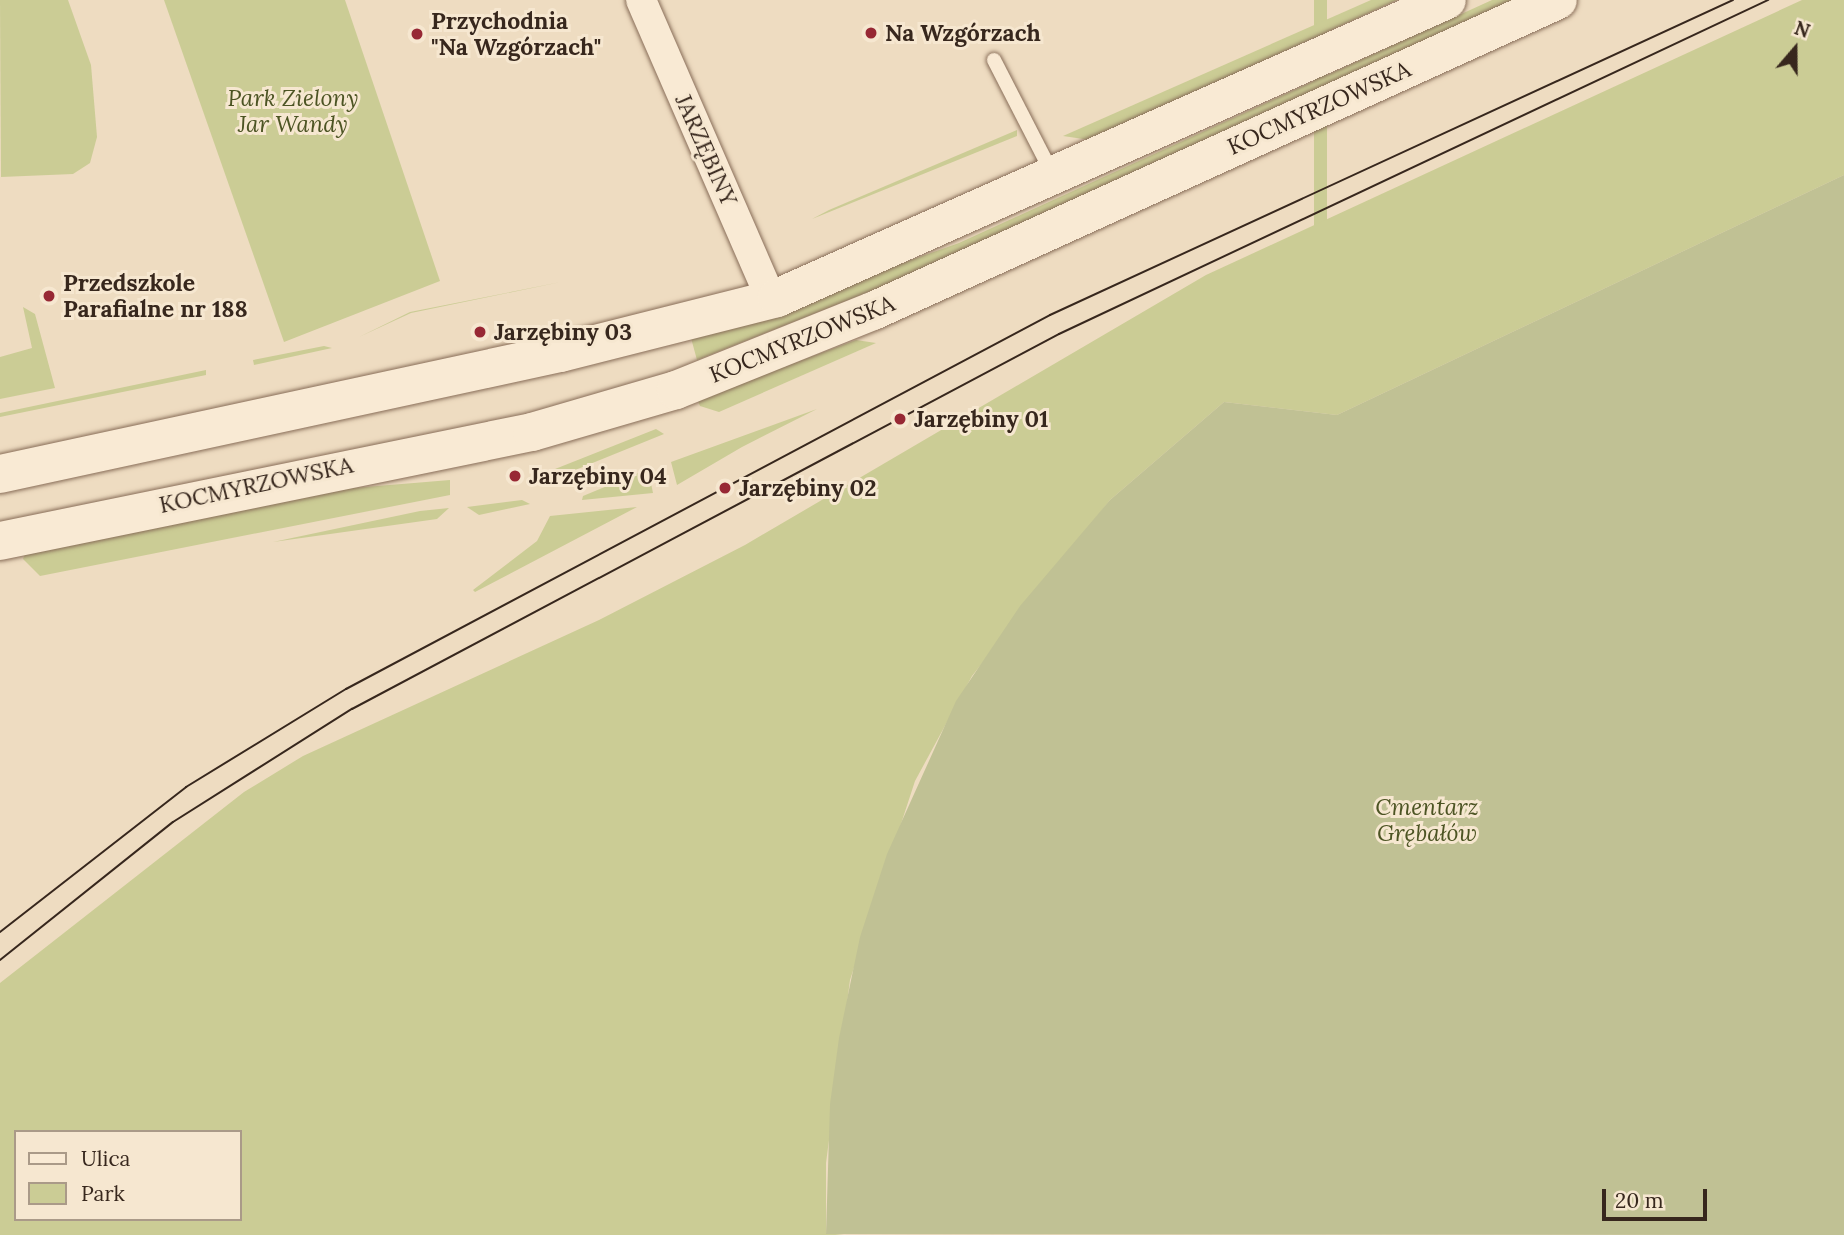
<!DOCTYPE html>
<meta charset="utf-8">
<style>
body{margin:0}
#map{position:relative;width:1844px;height:1235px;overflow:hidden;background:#eedcc1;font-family:Lora,serif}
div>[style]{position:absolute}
.green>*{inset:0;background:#cbcc95;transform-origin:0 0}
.cemetery>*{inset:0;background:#c0c194}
.roads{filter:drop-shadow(0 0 2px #886d58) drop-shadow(0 0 2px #886d58)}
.service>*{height:14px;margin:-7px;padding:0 7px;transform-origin:7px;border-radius:7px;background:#f9ead4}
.minor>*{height:30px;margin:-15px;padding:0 15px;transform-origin:15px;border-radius:15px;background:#f9ead4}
.secondary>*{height:38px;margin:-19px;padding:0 19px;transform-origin:19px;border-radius:19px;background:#f9ead4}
.tram>*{height:2px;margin:-1px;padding:0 1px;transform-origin:1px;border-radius:1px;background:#37271d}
.dots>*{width:19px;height:19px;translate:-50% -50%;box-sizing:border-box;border:4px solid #f6e7d0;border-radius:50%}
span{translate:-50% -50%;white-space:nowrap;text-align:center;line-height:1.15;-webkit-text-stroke:6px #f6e7d0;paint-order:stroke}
.poi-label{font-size:23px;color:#37271d;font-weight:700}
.left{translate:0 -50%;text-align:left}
.park-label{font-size:23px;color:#4c5423;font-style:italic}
.street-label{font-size:23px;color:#37271d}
.legend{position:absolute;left:14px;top:1130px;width:228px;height:91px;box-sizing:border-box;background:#f6e7d0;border:2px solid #aa9a88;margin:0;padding:9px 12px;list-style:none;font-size:21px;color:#37271d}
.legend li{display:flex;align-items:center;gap:14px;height:35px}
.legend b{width:35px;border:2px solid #aa9a88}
.north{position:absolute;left:1760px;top:14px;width:70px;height:70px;-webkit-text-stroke:5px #f6e7d0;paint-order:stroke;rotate:20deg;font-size:19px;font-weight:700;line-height:28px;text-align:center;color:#37271d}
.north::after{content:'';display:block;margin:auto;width:24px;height:32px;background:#37271d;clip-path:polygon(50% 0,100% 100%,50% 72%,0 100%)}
.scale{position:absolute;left:1602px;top:1189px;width:105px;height:32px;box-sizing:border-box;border:4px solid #37271d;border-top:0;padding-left:9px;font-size:21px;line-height:24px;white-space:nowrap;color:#37271d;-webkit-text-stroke:5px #f6e7d0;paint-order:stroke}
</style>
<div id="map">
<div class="green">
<i style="clip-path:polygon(0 0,68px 0,91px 65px,97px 137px,90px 163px,73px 174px,1px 177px)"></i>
<i style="clip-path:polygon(164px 0,345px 0,440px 281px,284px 342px)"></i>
<i style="left:1314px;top:0;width:13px;height:300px"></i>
<i style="clip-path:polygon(1371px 0,1397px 0,1090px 140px,1063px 136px)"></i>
<i style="clip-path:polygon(1492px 0,1517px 0,906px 277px,697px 360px,691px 338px,959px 243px)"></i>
<i style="clip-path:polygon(evenodd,1802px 0,1844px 0,1844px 175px,1337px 415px,1224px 402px,1110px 500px,972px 676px,915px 781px,850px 980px,826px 1163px,826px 1233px,844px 1235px,0 1235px,0 983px,244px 792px,303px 756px,599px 620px,745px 545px,1206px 275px,1802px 0,16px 1132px,240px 1132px,240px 1219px,16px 1219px,16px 1132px)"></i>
<i style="clip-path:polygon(1017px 130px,1017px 136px,812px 219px,829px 210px)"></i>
<i style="clip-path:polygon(561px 282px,411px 313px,359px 337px,410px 312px)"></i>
<i style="clip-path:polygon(23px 307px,35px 314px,55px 388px,0 399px,0 357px,32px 348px)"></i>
<i style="clip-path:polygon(856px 340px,876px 343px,719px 412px,700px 406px,697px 399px)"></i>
<i style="clip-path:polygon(324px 346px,332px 348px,254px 365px,253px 360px)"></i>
<i style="clip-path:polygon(206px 370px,206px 375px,0 417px,0 413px)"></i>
<i style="clip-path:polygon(817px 409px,742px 447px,677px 485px,671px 462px)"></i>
<i style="clip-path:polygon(656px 429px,664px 434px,553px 479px,550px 471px)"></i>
<i style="clip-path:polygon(648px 469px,653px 493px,582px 500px,583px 496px)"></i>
<i style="clip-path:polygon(450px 480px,450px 495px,40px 576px,23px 559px,25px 553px,329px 490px)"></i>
<i style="clip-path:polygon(522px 500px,530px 504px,479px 515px,467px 507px)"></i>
<i style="clip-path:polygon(637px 507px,475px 592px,473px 590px,537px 541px,550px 516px)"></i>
<i style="clip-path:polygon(449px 508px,437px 519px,273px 542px,420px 511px)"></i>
</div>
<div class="cemetery">
<i style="clip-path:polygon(1844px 175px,1844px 1235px,826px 1234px,830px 1104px,839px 1038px,860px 937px,887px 854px,956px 701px,1020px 606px,1110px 500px,1224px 402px,1337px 415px)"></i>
</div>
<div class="roads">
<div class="service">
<i style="left:994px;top:60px;width:127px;rotate:62.8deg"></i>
</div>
<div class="minor">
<i style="left:641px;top:0;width:326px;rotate:66.5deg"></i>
</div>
<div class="secondary">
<i style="left:0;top:474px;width:573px;rotate:-12.19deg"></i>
<i style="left:560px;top:353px;width:224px;rotate:-14.2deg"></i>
<i style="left:777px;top:298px;width:733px;rotate:-23.98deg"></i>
<i style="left:0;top:541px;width:543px;rotate:-11.58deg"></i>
<i style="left:532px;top:432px;width:150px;rotate:-16.3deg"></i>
<i style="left:676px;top:390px;width:212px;rotate:-21.9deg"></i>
<i style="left:873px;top:311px;width:752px;rotate:-24.42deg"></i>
</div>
</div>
<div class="tram">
<i style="left:0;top:932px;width:236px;rotate:-37.9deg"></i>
<i style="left:186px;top:787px;width:188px;rotate:-31.5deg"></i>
<i style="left:346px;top:689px;width:797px;rotate:-27.98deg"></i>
<i style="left:1050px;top:315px;width:752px;rotate:-24.76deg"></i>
<i style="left:0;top:960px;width:221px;rotate:-38.6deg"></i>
<i style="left:173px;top:822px;width:212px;rotate:-32.3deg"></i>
<i style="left:352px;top:709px;width:800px;rotate:-27.94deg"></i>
<i style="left:1059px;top:334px;width:784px;rotate:-25.22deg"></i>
</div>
<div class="dots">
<i style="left:871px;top:33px;background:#972834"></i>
<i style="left:417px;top:34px;background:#972834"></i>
<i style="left:49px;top:296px;background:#972834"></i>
<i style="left:480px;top:332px;background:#972834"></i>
<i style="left:900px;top:419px;background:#972834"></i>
<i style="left:515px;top:476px;background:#972834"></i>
<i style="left:725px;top:488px;background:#972834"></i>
</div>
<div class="poi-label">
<span class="left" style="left:431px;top:34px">Przychodnia<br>"Na Wzgórzach"</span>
<span class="left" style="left:885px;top:33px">Na Wzgórzach</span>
<span class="left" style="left:63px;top:296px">Przedszkole<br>Parafialne nr 188</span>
<span class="left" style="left:494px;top:332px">Jarzębiny 03</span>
<span class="left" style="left:914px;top:419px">Jarzębiny 01</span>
<span class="left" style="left:529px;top:476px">Jarzębiny 04</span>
<span class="left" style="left:739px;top:488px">Jarzębiny 02</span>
</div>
<div class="park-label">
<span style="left:293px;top:111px">Park Zielony<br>Jar Wandy</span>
<span style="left:1427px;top:820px">Cmentarz<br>Grębałów</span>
</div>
<div class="street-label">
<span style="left:1319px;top:108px;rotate:-24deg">KOCMYRZOWSKA</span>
<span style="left:706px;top:150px;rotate:66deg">JARZĘBINY</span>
<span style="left:802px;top:339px;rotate:-22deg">KOCMYRZOWSKA</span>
<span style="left:256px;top:485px;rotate:-12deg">KOCMYRZOWSKA</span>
</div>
<ul class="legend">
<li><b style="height:9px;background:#f9ead4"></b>Ulica</li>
<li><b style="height:19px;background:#cbcc95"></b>Park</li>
</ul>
<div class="north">N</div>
<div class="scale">20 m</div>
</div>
